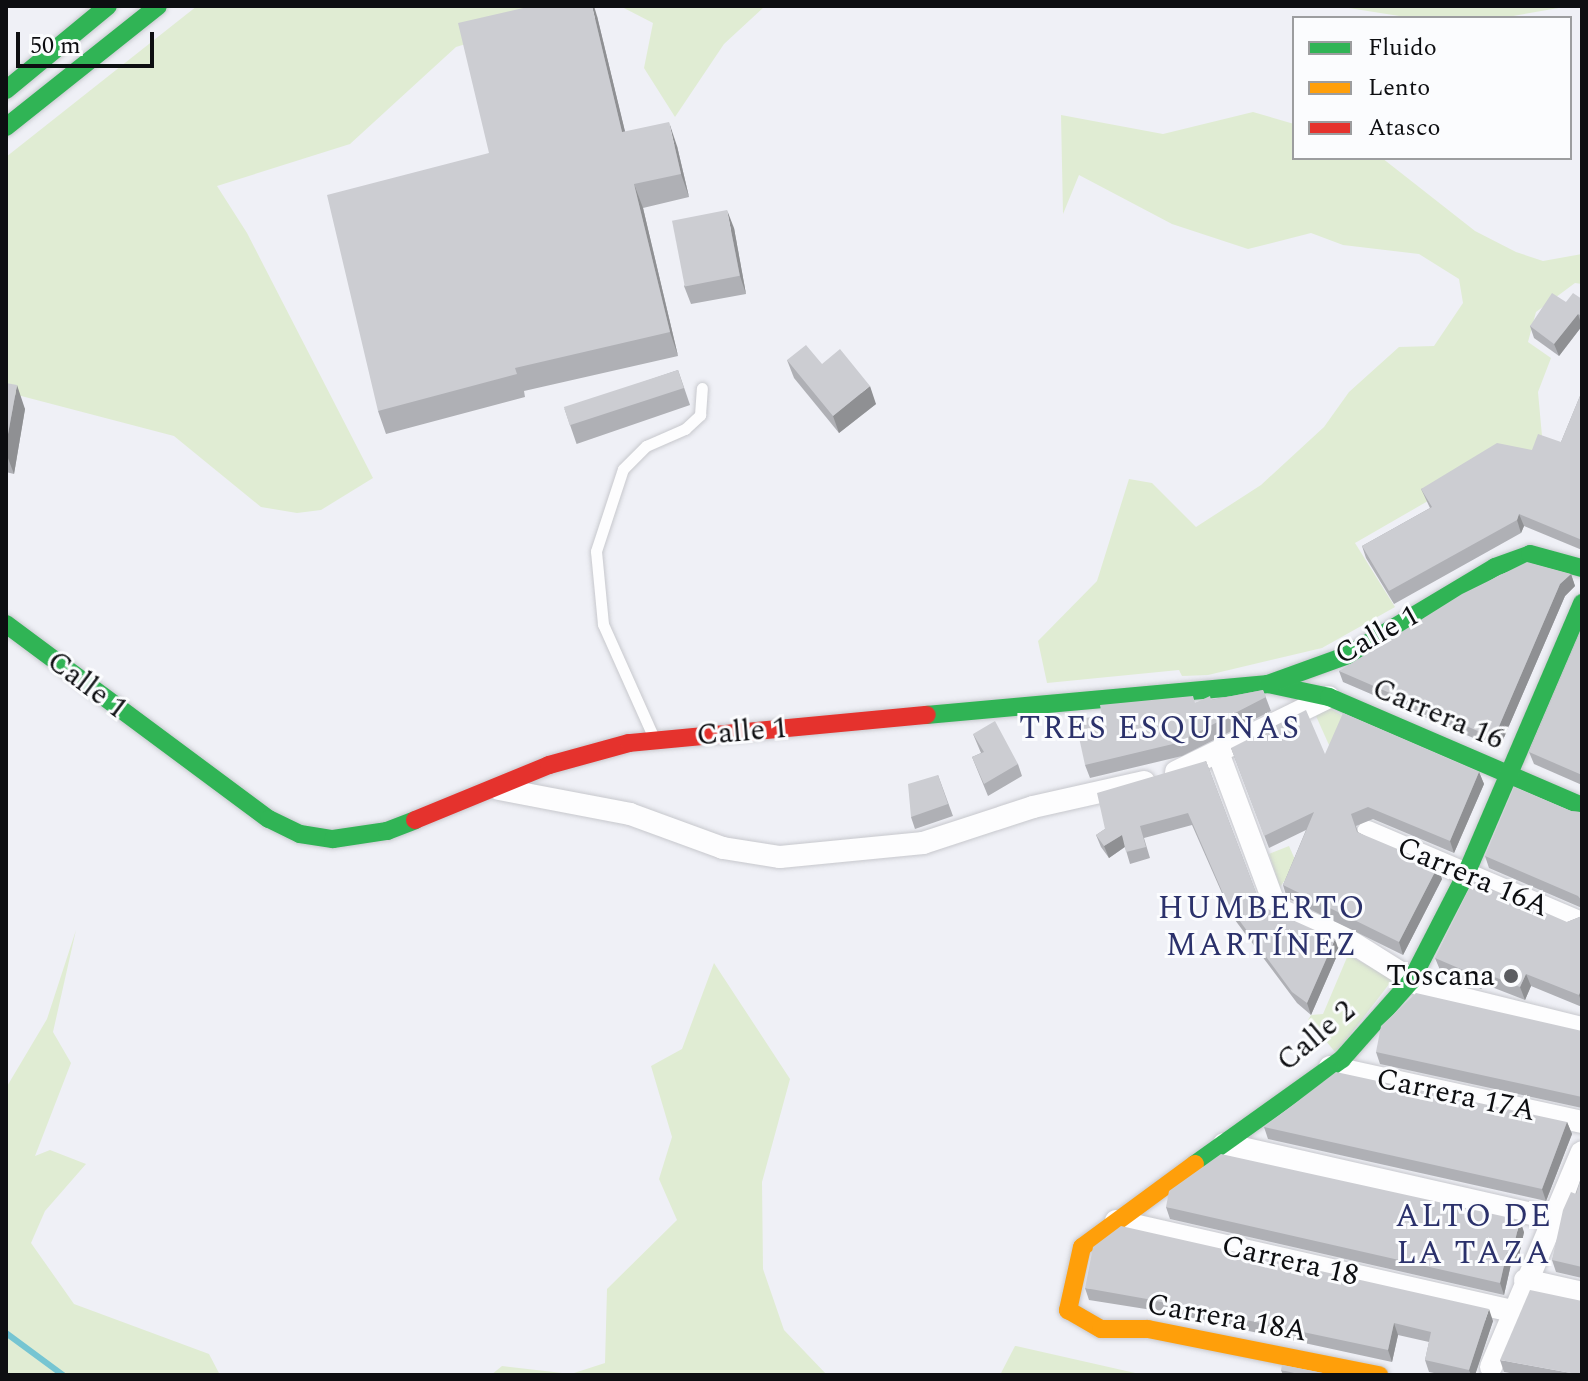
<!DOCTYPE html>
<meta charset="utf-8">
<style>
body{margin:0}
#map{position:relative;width:1588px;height:1381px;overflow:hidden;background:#eff0f6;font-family:Spectral,serif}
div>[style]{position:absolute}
.green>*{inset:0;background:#e0ecd3}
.stream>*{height:6px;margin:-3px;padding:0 3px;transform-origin:3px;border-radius:3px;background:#76c5d2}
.roads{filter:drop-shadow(0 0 2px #c7c8cd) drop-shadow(0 0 2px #c7c8cd)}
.lane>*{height:11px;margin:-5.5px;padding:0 5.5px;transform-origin:5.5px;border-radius:5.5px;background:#fdfdfe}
.street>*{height:22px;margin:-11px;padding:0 11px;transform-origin:11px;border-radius:11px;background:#fdfdfe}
.fast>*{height:18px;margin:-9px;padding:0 9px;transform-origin:9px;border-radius:9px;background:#30b455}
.slow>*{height:18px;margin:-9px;padding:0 9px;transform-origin:9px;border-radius:9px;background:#ff9f0a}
.jam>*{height:18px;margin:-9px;padding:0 9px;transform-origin:9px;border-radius:9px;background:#e5322d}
.wall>*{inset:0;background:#afb0b5;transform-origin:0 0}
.shaded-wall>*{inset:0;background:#8f9093}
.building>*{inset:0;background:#cccdd2;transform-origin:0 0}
.dots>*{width:22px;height:22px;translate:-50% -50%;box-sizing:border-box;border:4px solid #fbfcfe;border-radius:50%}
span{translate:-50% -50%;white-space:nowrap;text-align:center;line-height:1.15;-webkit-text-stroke:6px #fbfcfe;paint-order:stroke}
.street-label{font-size:30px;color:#0d0e11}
.poi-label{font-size:30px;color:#0d0e11}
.right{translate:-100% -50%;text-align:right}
.neighbourhood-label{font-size:32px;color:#2b316b;letter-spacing:2px}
.frame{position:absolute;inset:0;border:8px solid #0d0e11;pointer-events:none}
.legend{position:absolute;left:1292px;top:16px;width:280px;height:144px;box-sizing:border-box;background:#fbfcfe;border:2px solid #9c9d9f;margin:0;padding:10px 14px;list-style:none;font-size:24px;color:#0d0e11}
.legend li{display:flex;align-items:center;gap:16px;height:40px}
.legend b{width:40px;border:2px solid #9c9d9f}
.scale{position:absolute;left:16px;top:32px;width:138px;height:36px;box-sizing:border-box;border:4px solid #0d0e11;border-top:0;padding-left:10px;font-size:24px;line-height:28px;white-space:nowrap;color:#0d0e11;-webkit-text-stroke:6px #fbfcfe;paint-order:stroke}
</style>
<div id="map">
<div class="green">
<i style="clip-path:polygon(197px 6px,589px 6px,456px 47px,350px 144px,217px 186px,247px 233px,373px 478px,321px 510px,297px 513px,261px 507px,174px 436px,6px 392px,6px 157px)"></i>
<i style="clip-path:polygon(620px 6px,765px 6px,724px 44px,675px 117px,644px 68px,653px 23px)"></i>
<i style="clip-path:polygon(1336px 6px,1570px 6px,1502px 18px,1412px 18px)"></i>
<i style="clip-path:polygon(1253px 112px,1294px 124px,1294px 158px,1382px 158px,1475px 231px,1516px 252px,1543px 261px,1582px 254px,1582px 284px,1575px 283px,1536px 312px,1528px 342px,1551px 358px,1538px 392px,1543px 447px,1487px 467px,1355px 543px,1395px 607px,1322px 648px,1208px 675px,1182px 676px,1179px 670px,1047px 683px,1038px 641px,1097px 581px,1129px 479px,1152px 483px,1196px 527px,1261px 485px,1324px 427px,1349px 392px,1399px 347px,1434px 346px,1463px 303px,1459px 279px,1419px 254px,1343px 245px,1311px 233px,1248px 249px,1172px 224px,1079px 175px,1063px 214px,1061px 115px,1163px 134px)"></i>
<i style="clip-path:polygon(1328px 707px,1346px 718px,1335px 743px,1329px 745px,1316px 716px)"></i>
<i style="clip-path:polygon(1289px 846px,1297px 864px,1280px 887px,1269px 854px)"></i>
<i style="clip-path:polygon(76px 930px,53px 1032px,71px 1063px,35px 1156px,50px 1150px,86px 1164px,45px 1211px,31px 1243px,74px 1304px,209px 1354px,220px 1375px,6px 1375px,6px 1088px,47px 1019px)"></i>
<i style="clip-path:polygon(1348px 955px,1393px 979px,1336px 1053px,1308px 1020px,1311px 1015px,1323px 1014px)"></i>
<i style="clip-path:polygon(714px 963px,790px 1079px,762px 1182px,763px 1269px,784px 1330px,827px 1375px,491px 1375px,502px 1366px,571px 1374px,605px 1363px,607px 1289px,677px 1220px,659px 1179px,672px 1137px,651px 1066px,682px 1049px)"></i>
<i style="clip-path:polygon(1015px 1346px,1016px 1346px,1144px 1375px,1000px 1375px)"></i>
</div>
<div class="stream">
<i style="left:6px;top:1333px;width:71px;rotate:36.4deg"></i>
</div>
<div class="roads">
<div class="lane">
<i style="left:653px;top:736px;width:123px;rotate:-114.1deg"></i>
<i style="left:603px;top:624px;width:73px;rotate:-95.5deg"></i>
<i style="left:596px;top:551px;width:86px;rotate:-71.8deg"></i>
<i style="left:623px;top:469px;width:33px;rotate:-45deg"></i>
<i style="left:646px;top:446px;width:43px;rotate:-23.6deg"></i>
<i style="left:685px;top:429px;width:21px;rotate:-43deg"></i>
<i style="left:700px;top:415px;width:27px;rotate:-86deg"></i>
</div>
<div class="street">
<i style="left:1219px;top:755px;width:163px;rotate:69.6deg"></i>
<i style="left:1276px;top:908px;width:75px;rotate:23.5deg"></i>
<i style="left:1345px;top:938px;width:98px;rotate:32.1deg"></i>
<i style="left:1428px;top:990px;width:159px;rotate:13.9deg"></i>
<i style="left:1176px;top:772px;width:170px;rotate:-26.1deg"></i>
<i style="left:499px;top:789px;width:133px;rotate:10.8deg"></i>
<i style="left:630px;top:814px;width:99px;rotate:20.1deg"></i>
<i style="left:723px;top:848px;width:58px;rotate:9deg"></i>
<i style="left:780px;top:857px;width:144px;rotate:-5.6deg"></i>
<i style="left:923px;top:843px;width:116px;rotate:-18.1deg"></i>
<i style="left:1033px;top:807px;width:114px;rotate:-12.7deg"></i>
<i style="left:1368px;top:832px;width:227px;rotate:23.1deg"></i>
<i style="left:1330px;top:1067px;width:258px;rotate:12.3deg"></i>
<i style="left:1224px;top:1144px;width:337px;rotate:12.8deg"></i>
<i style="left:1116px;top:1221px;width:405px;rotate:12.8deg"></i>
<i style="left:1525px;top:1280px;width:58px;rotate:12.8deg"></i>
<i style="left:1491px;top:1367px;width:233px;rotate:-67.1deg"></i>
</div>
<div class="fast">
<i style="left:6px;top:90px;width:132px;rotate:-39.5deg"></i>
<i style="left:6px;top:127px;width:194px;rotate:-38.5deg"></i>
<i style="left:6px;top:624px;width:327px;rotate:36.6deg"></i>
<i style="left:269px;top:819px;width:34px;rotate:26deg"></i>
<i style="left:300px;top:834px;width:33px;rotate:9deg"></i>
<i style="left:333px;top:839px;width:55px;rotate:-8.4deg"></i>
<i style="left:387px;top:831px;width:30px;rotate:-21deg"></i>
<i style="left:1268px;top:684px;width:62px;rotate:12deg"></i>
<i style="left:1329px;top:697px;width:275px;rotate:23.3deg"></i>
<i style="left:927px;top:715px;width:342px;rotate:-5.2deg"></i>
<i style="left:1268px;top:684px;width:85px;rotate:-19.9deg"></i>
<i style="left:1348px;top:655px;width:171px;rotate:-30.9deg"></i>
<i style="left:1495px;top:567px;width:37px;rotate:-20deg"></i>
<i style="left:1530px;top:554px;width:54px;rotate:15.1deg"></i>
<i style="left:1195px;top:1164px;width:181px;rotate:-35.5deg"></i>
<i style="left:1342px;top:1059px;width:104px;rotate:-48.5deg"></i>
<i style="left:1411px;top:981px;width:120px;rotate:-62.8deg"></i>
<i style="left:1466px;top:874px;width:295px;rotate:-66.8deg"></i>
</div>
<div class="slow">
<i style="left:1195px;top:1164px;width:140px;rotate:143.7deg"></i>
<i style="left:1082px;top:1247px;width:65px;rotate:102.5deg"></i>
<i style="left:1068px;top:1310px;width:38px;rotate:30deg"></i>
<i style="left:1101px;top:1329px;width:47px"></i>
<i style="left:1148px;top:1329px;width:236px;rotate:11.3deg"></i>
</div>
<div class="jam">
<i style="left:415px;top:820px;width:145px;rotate:-22.3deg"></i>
<i style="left:549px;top:765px;width:83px;rotate:-15.4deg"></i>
<i style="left:629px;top:743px;width:299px;rotate:-5.4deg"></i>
</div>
</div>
<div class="wall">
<i style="clip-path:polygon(597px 16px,625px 132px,677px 146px,689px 197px,643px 208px,678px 356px,524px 391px,525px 397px,386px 434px,378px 411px,489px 153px)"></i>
<i style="clip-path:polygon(734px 228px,746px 294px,691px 304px,684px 286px)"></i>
<i style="clip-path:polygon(1582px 299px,1582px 326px,1559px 356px,1534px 338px,1530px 326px,1566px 302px)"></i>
<i style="clip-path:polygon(787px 360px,822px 364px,876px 404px,839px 433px,794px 378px)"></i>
<i style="left:678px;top:370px;width:37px;height:120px;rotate:71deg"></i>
<i style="clip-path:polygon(6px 383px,25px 409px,14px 474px,6px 472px)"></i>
<i style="clip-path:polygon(1582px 391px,1582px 550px,1524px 526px,1521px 533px,1394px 604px,1366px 558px,1362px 546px,1430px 508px,1421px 489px,1532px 450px,1561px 442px)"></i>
<i style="clip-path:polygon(1571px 574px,1575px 586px,1565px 596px,1499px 749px,1343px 682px,1339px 671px)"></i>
<i style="clip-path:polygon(1582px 628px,1582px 785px,1534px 764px,1529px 752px)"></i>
<i style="clip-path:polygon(1263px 690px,1271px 711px,1182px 756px,1090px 778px,1085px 765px,1102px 716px,1195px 703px)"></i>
<i style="clip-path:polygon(973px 734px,1018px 764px,1022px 776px,988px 796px,972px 757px,981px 753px)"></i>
<i style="clip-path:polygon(1231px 748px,1325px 754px,1479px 772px,1484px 784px,1454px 853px,1373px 819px,1356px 826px,1358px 832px,1442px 879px,1403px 955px,1287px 898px,1283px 885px,1306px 830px,1269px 848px)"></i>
<i style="clip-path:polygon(1206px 761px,1261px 906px,1339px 951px,1311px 1015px,1297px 1003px,1232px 916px,1192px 825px,1144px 838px,1150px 858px,1130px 864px,1125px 847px,1109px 858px,1101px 847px,1096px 835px)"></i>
<i style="clip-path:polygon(938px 775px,953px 816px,915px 829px,911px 817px)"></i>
<i style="clip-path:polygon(1571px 811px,1580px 812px,1582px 811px,1582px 908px,1489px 868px,1485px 856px)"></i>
<i style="clip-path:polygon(1582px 916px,1582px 1007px,1531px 986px,1525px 1000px,1484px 984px,1481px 989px,1440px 970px,1435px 958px,1567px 922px)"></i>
<i style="clip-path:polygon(1582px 1031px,1582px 1108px,1380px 1064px,1376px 1052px)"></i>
<i style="clip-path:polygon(1567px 1122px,1572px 1134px,1546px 1201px,1268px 1139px,1264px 1127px)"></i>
<i style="clip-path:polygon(1582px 1175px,1582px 1278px,1556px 1272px,1552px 1260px)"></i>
<i style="clip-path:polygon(1166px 1207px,1524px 1232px,1517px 1265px,1511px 1264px,1504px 1295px,1170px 1219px)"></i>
<i style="clip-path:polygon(1085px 1288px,1493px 1321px,1475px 1375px,1444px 1375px,1429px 1372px,1425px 1360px,1429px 1342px,1398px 1335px,1392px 1362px,1152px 1310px,1089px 1300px)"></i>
<i style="clip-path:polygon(1500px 1360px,1582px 1375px,1521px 1375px,1504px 1372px)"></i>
<i style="clip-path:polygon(1281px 1370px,1333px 1375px,1283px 1375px)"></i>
</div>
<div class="shaded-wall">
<i style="clip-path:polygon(592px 6px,594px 6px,597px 16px,631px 156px,622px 132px)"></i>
<i style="clip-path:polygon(669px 122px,677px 146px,689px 197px,681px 174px)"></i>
<i style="clip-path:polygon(634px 184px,643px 208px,678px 356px,670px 332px)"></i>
<i style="clip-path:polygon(727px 210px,734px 228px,746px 294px,740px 276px)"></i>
<i style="clip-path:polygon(1578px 314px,1582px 326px,1559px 356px,1554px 344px)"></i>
<i style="clip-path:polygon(17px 385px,25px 409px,14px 474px,6px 453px,6px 445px)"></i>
<i style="clip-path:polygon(870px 386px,876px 404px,839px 433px,833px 416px)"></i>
<i style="clip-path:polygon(1519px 514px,1524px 526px,1521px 533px,1517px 520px)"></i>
<i style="clip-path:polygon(1571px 574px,1575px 586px,1565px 596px,1499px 749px,1494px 738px,1560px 584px)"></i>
<i style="clip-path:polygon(1479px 772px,1484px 784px,1454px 853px,1450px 841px)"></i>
<i style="clip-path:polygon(1122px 835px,1126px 846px,1109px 858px,1104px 846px)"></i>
<i style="clip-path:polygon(1438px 866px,1442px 879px,1403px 955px,1399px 942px)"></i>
<i style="clip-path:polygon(1335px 939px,1339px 951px,1311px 1015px,1307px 1003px)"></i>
<i style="clip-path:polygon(1479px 971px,1484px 984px,1481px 989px,1477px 976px)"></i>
<i style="clip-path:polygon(1526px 974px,1531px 986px,1525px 1000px,1520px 987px)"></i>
<i style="clip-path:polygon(1582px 987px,1582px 1004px,1579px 995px)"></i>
<i style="clip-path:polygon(1567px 1122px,1572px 1134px,1546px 1201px,1542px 1189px)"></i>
<i style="clip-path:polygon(1520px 1220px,1524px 1232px,1517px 1265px,1512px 1253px)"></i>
<i style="clip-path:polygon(1507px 1252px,1511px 1264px,1504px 1295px,1500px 1283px)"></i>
<i style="clip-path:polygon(1489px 1309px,1493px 1321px,1475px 1375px,1471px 1375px,1469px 1370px)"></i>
<i style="clip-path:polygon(1394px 1323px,1398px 1335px,1392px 1362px,1388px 1350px)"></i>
</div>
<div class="building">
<i style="clip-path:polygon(532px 6px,592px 6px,622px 132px,669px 122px,681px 174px,634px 184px,670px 332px,515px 368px,517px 374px,378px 411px,327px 195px,489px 153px,458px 23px)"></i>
<i style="left:727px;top:210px;width:67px;height:56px;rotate:79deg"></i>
<i style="clip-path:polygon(1552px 293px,1566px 302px,1573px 293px,1582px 299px,1582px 316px,1578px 314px,1554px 344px,1530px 326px)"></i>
<i style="clip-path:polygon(806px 345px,822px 364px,840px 349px,870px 386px,833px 416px,787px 360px)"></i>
<i style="left:678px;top:370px;width:19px;height:120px;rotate:72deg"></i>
<i style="clip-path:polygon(6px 383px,17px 385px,6px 445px)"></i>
<i style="clip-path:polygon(1582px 391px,1582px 540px,1519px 514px,1517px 520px,1389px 591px,1362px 546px,1432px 507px,1421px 489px,1497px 443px,1532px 450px,1538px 434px,1561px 442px)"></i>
<i style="clip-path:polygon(1527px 562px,1571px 574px,1560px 584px,1494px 738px,1339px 671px,1462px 594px)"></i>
<i style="clip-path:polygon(1582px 628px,1582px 775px,1529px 752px)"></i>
<i style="clip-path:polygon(1263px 690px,1266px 697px,1177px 743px,1085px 765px,1075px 719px,1102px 716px,1100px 705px,1193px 696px,1195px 703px,1210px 696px,1211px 700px)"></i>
<i style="clip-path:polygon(1306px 710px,1325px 754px,1343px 713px,1479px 772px,1450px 841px,1368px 807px,1351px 814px,1357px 832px,1438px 866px,1399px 942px,1283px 885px,1314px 812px,1264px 836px,1231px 748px)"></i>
<i style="clip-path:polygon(995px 721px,1018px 764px,984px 784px,972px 757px,984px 752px,973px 734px)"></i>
<i style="clip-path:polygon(1206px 761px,1261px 906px,1335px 939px,1307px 1003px,1292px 992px,1228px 905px,1188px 813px,1140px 826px,1146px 847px,1126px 852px,1122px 835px,1104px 846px,1096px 835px,1105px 829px,1097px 793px)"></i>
<i style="clip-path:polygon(938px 775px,948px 804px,911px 817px,908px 784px)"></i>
<i style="clip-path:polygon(1514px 787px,1571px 811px,1580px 812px,1582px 811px,1582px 901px,1578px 896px,1485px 856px)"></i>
<i style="clip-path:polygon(1473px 881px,1567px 922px,1582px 916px,1582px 987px,1579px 995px,1526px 974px,1520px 987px,1479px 971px,1477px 976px,1435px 958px)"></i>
<i style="clip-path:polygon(1416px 993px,1582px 1031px,1582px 1097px,1376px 1052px,1381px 1026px)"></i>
<i style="clip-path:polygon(1336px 1072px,1567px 1122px,1542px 1189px,1264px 1127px)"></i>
<i style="clip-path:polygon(1221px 1154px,1520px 1220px,1512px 1253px,1507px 1252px,1500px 1283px,1166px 1207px,1169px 1191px)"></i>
<i style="clip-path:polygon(1582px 1175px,1582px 1267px,1552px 1260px,1563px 1210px,1571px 1192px,1576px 1194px)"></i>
<i style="clip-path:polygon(1121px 1226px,1489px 1309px,1469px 1370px,1425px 1360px,1431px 1332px,1394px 1323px,1388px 1350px,1147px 1299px,1085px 1288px,1093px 1247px)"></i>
<i style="clip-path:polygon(1530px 1290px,1582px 1301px,1582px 1375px,1500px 1360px)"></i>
<i style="clip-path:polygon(1282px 1365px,1333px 1375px,1303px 1375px,1281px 1370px)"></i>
</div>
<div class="dots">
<i style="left:1511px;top:976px;background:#5c5d61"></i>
</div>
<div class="street-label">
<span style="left:1377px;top:635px;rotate:-29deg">Calle 1</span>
<span style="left:87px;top:685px;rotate:37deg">Calle 1</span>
<span style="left:1438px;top:714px;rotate:23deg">Carrera 16</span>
<span style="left:742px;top:732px;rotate:-5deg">Calle 1</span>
<span style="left:1473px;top:877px;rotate:23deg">Carrera 16A</span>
<span style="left:1316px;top:1036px;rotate:-40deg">Calle 2</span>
<span style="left:1456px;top:1095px;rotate:12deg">Carrera 17A</span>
<span style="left:1290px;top:1261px;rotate:13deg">Carrera 18</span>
<span style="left:1227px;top:1318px;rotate:10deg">Carrera 18A</span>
</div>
<div class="poi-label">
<span class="right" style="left:1495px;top:976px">Toscana</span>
</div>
<div class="neighbourhood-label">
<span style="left:1160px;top:729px">TRES ESQUINAS</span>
<span style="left:1262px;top:928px">HUMBERTO<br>MARTÍNEZ</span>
<span style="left:1474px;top:1236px">ALTO DE<br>LA TAZA</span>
</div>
<div class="frame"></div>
<ul class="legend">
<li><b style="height:10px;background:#30b455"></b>Fluido</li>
<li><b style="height:10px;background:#ff9f0a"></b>Lento</li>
<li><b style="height:10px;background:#e5322d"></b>Atasco</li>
</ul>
<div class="scale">50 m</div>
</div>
